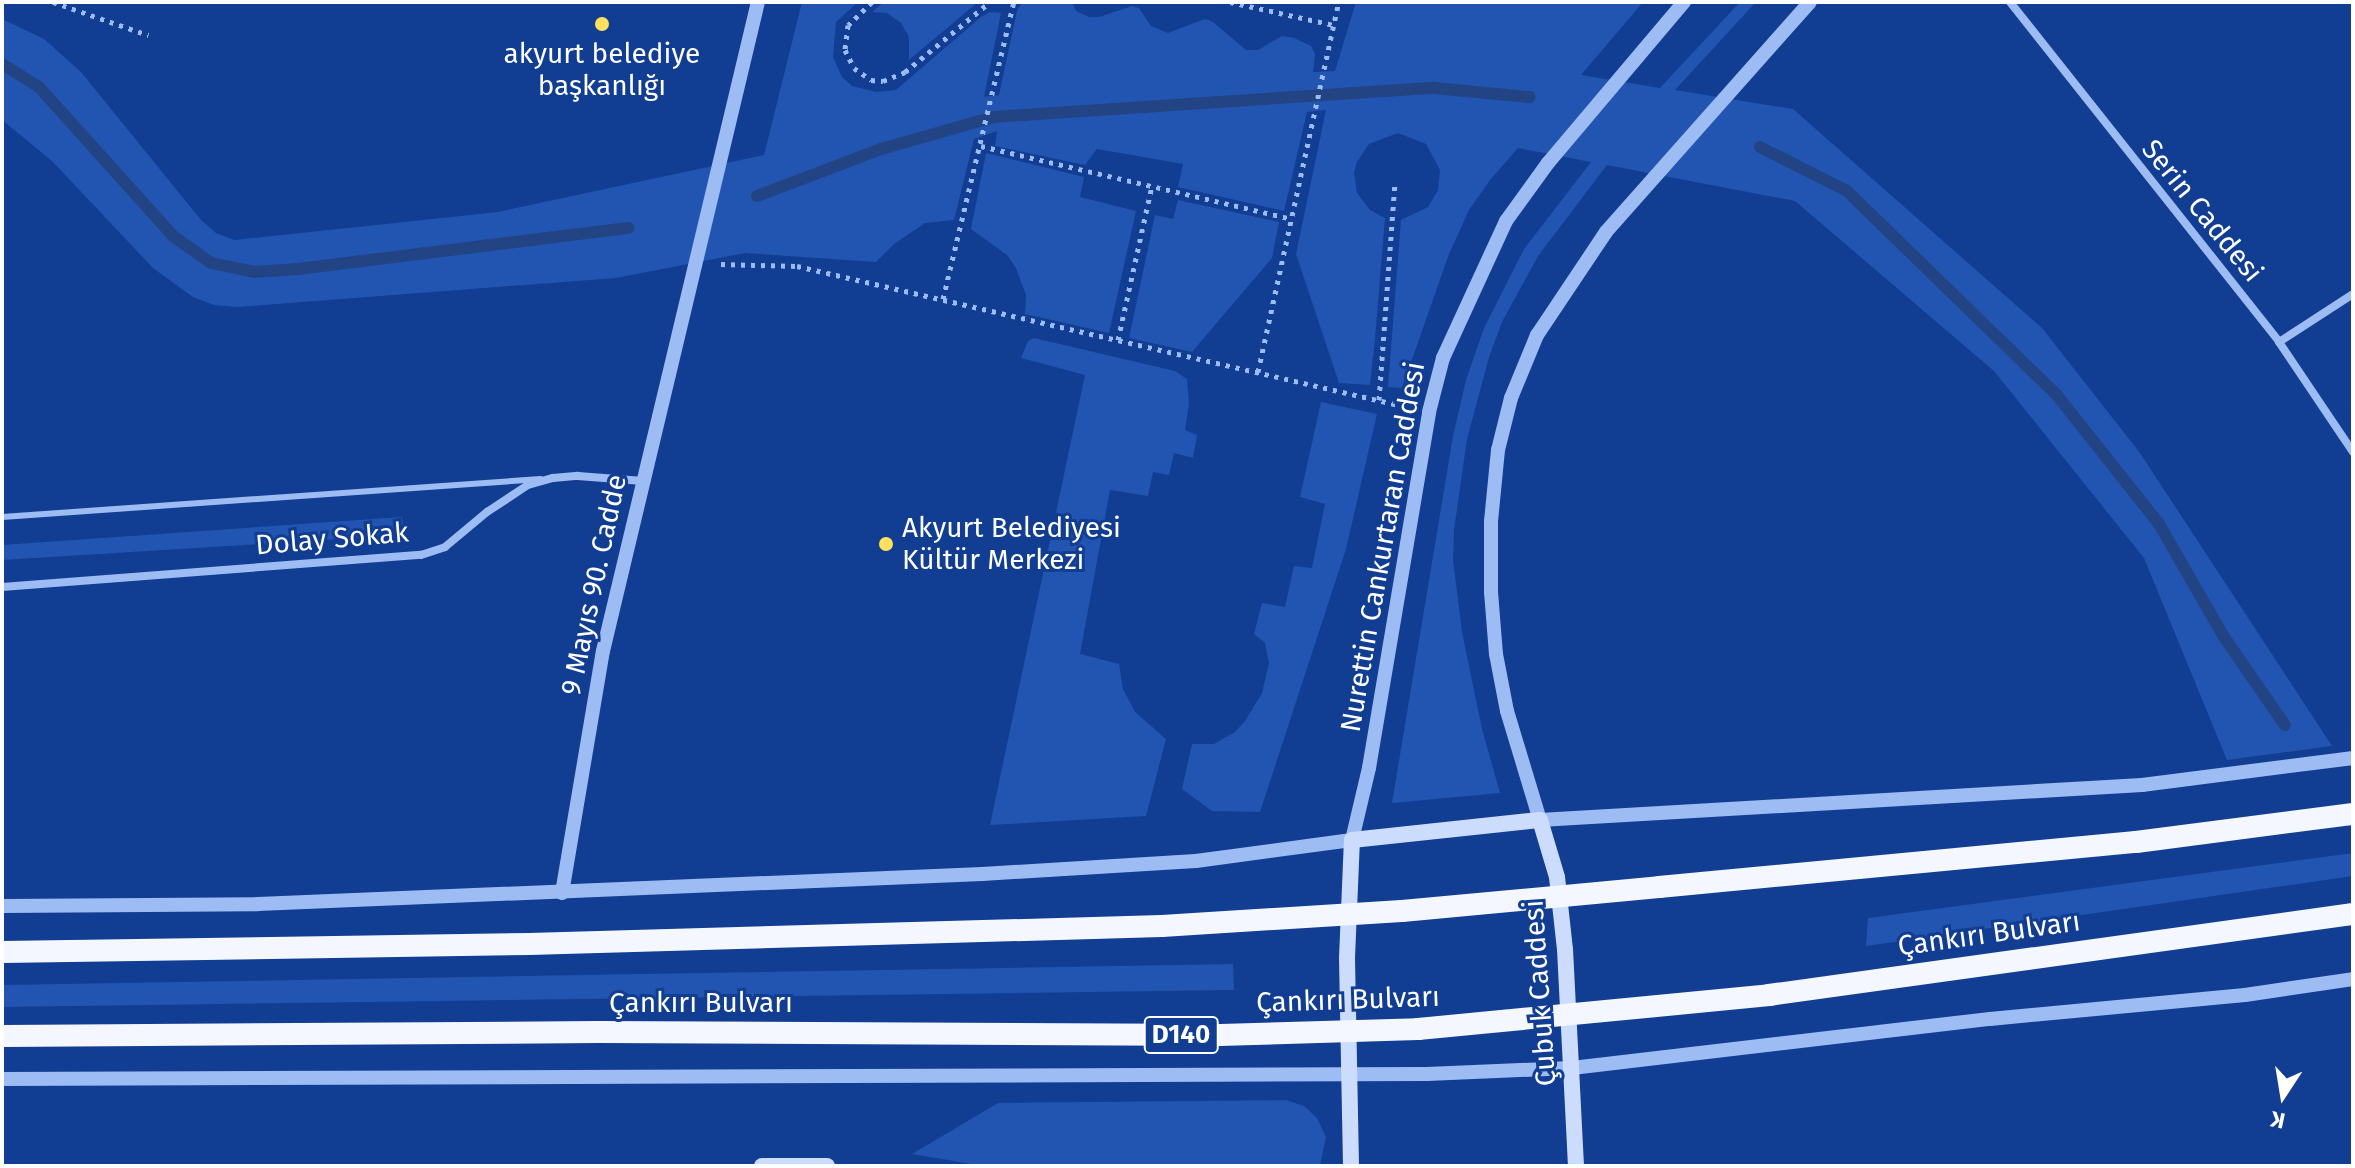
<!DOCTYPE html>
<meta charset="utf-8">
<style>
body{margin:0}
#map{position:relative;width:2355px;height:1168px;overflow:hidden;background:#113d92;font-family:"Fira Sans",sans-serif}
div>[style]{position:absolute}
.green>*{inset:0;background:#2255b1}
.stream>*{height:12px;margin:-6px;padding:0 6px;transform-origin:6px;border-radius:6px;background:#234484}
.path>*{height:5px;margin-top:-2.5px;transform-origin:0;background:repeating-linear-gradient(90deg,#9dbcf3 0 4px,transparent 0 10px)}
.service>*{height:6px;margin:-3px;padding:0 3px;transform-origin:3px;border-radius:3px;background:#9dbcf3}
.minor>*{height:8px;margin:-4px;padding:0 4px;transform-origin:4px;border-radius:4px;background:#9dbcf3}
.tertiary>*{height:14px;margin:-7px;padding:0 7px;transform-origin:7px;border-radius:7px;background:#9dbcf3}
.secondary>*{height:16px;margin:-8px;padding:0 8px;transform-origin:8px;border-radius:8px;background:#ccdcfd}
.trunk-bridge>*{height:22px;margin:-11px;padding:0 11px;transform-origin:11px;border-radius:11px;background:#f4f7ff}
.dots>*{width:22px;height:22px;translate:-50% -50%;box-sizing:border-box;border:4px solid #113d92;border-radius:50%}
span{translate:-50% -50%;white-space:nowrap;text-align:center;line-height:1.15;-webkit-text-stroke:6px #113d92;paint-order:stroke}
.shield-label span{padding:2px 6px;background:#113d92;border:2px solid;border-radius:6px;-webkit-text-stroke-width:0}
.shield-label{font-size:26px;color:#fff;font-weight:700}
.poi-label{font-size:28px;color:#fff}
.left{translate:0 -50%;text-align:left}
.street-label{font-size:28px;color:#fff}
.frame{position:absolute;inset:0;border:4px solid #fff;pointer-events:none}
.north{position:absolute;left:2243px;top:1056px;width:80px;height:80px;-webkit-text-stroke:6px #113d92;paint-order:stroke;rotate:192deg;font-size:22px;font-weight:700;line-height:32px;text-align:center;color:#fff}
.north::after{content:'';display:block;margin:auto;width:28px;height:36px;background:#fff;clip-path:polygon(50% 0,100% 100%,50% 72%,0 100%)}
</style>
<div id="map">
<div class="green">
<i style="clip-path:polygon(802px 2px,858px 2px,836px 22px,833px 57px,842px 77px,852px 86px,876px 92px,896px 90px,981px 17px,990px 12px,1001px 13px,984px 97px,999px 95px,1017px 11px,1022px 2px,1072px 2px,1076px 11px,1089px 17px,1099px 17px,1132px 6px,1139px 8px,1151px 26px,1168px 33px,1205px 19px,1213px 22px,1246px 50px,1258px 50px,1282px 36px,1294px 38px,1311px 46px,1315px 54px,1313px 72px,1335px 71px,1356px 2px,1643px 2px,1581px 75px,1660px 88px,1740px 2px,1756px 2px,1675px 90px,1793px 109px,2042px 328px,2140px 453px,2332px 746px,2227px 760px,2144px 558px,1994px 371px,1795px 201px,1607px 165px,1538px 256px,1502px 322px,1489px 357px,1467px 439px,1454px 530px,1453px 560px,1462px 632px,1482px 729px,1500px 793px,1392px 803px,1453px 436px,1466px 380px,1484px 328px,1524px 249px,1591px 162px,1518px 148px,1490px 180px,1469px 210px,1449px 254px,1402px 388px,1388px 387px,1401px 220px,1428px 207px,1438px 190px,1440px 170px,1426px 144px,1398px 133px,1369px 144px,1357px 162px,1354px 172px,1357px 193px,1370px 210px,1385px 218px,1375px 339px,1370px 385px,1339px 383px,1296px 254px,1326px 110px,1307px 112px,1284px 211px,1178px 187px,1183px 164px,1097px 149px,1085px 165px,995px 146px,997px 131px,974px 139px,954px 220px,925px 223px,894px 244px,876px 262px,745px 253px,616px 278px,237px 307px,214px 305px,193px 297px,153px 268px,52px 161px,2px 120px,2px 19px,44px 39px,81px 72px,201px 220px,216px 233px,234px 240px,498px 212px,764px 155px)"></i>
<i style="clip-path:polygon(884px 2px,978px 2px,909px 60px,909px 37px,901px 23px,887px 13px,872px 12px)"></i>
<i style="clip-path:polygon(986px 153px,1084px 177px,1080px 197px,1136px 211px,1109px 333px,1025px 314px,1026px 295px,1016px 268px,1007px 255px,971px 229px)"></i>
<i style="clip-path:polygon(1178px 200px,1279px 222px,1272px 258px,1192px 352px,1129px 338px,1155px 215px,1173px 219px)"></i>
<i style="clip-path:polygon(1034px 338px,1175px 371px,1187px 379px,1189px 404px,1185px 430px,1197px 435px,1193px 458px,1174px 453px,1169px 475px,1153px 472px,1148px 496px,1110px 490px,1080px 654px,1119px 664px,1123px 689px,1135px 712px,1166px 739px,1146px 816px,990px 825px,1085px 375px,1021px 358px,1028px 341px)"></i>
<i style="clip-path:polygon(1321px 402px,1377px 414px,1346px 549px,1260px 812px,1212px 811px,1182px 789px,1192px 744px,1214px 744px,1235px 732px,1245px 721px,1262px 693px,1269px 663px,1265px 643px,1254px 634px,1262px 603px,1285px 607px,1294px 566px,1312px 568px,1325px 504px,1300px 497px)"></i>
<i style="clip-path:polygon(402px 517px,404px 535px,2px 560px,2px 545px)"></i>
<i style="clip-path:polygon(2353px 853px,2353px 876px,1866px 946px,1868px 918px)"></i>
<i style="clip-path:polygon(1233px 964px,1234px 990px,2px 1007px,2px 985px)"></i>
<i style="clip-path:polygon(1286px 1100px,1304px 1106px,1317px 1118px,1326px 1137px,1320px 1166px,983px 1166px,912px 1154px,998px 1103px)"></i>
</div>
<div class="stream">
<i style="left:2px;top:64px;width:44px;rotate:31.9deg"></i>
<i style="left:39px;top:87px;width:200px;rotate:48deg"></i>
<i style="left:173px;top:236px;width:47px;rotate:35.4deg"></i>
<i style="left:211px;top:263px;width:44px;rotate:11.8deg"></i>
<i style="left:254px;top:272px;width:44px;rotate:-3.9deg"></i>
<i style="left:298px;top:269px;width:333px;rotate:-7.1deg"></i>
<i style="left:1760px;top:147px;width:97px;rotate:26.8deg"></i>
<i style="left:1847px;top:191px;width:291px;rotate:44.2deg"></i>
<i style="left:2056px;top:394px;width:166px;rotate:51.6deg"></i>
<i style="left:2159px;top:524px;width:130px;rotate:60.1deg"></i>
<i style="left:2224px;top:637px;width:107px;rotate:55.3deg"></i>
<i style="left:757px;top:196px;width:133px;rotate:-20.8deg"></i>
<i style="left:881px;top:149px;width:116px;rotate:-15.9deg"></i>
<i style="left:993px;top:117px;width:442px;rotate:-3.8deg"></i>
<i style="left:1434px;top:88px;width:96px;rotate:5.4deg"></i>
</div>
<div class="path">
<i style="left:53px;top:2px;width:101px;rotate:19.2deg"></i>
<i style="left:872px;top:2px;width:33px;rotate:136deg"></i>
<i style="left:848px;top:25px;width:25px;rotate:97deg"></i>
<i style="left:845px;top:50px;width:20px;rotate:63deg"></i>
<i style="left:854px;top:68px;width:21px;rotate:35deg"></i>
<i style="left:871px;top:80px;width:12px;rotate:5deg"></i>
<i style="left:883px;top:81px;width:24px;rotate:-22deg"></i>
<i style="left:905px;top:72px;width:110px;rotate:-39.5deg"></i>
<i style="left:1230px;top:2px;width:107px;rotate:12.5deg"></i>
<i style="left:981px;top:146px;width:319px;rotate:13.2deg"></i>
<i style="left:721px;top:264px;width:76px;rotate:1.5deg"></i>
<i style="left:797px;top:266px;width:622px;rotate:13.01deg"></i>
<i style="left:943px;top:299px;width:305px;rotate:-76.6deg"></i>
<i style="left:1118px;top:340px;width:158px;rotate:-77.6deg"></i>
<i style="left:1258px;top:372px;width:379px;rotate:-77.7deg"></i>
<i style="left:1379px;top:400px;width:218px;rotate:-85.8deg"></i>
</div>
<div class="service">
<i style="left:2px;top:517px;width:540px;rotate:-4.03deg"></i>
</div>
<div class="minor">
<i style="left:2010px;top:2px;width:434px;rotate:51.6deg"></i>
<i style="left:2279px;top:342px;width:133px;rotate:56.1deg"></i>
<i style="left:2279px;top:342px;width:88px;rotate:-33deg"></i>
<i style="left:2px;top:587px;width:420px;rotate:-4.4deg"></i>
<i style="left:421px;top:555px;width:25px;rotate:-18deg"></i>
<i style="left:445px;top:547px;width:55px;rotate:-39.8deg"></i>
<i style="left:487px;top:512px;width:49px;rotate:-33.4deg"></i>
<i style="left:528px;top:485px;width:26px;rotate:-16deg"></i>
<i style="left:553px;top:478px;width:25px;rotate:-5deg"></i>
<i style="left:578px;top:476px;width:65px;rotate:4.4deg"></i>
</div>
<div class="tertiary">
<i style="left:1810px;top:2px;width:307px;rotate:131.6deg"></i>
<i style="left:1606px;top:232px;width:124px;rotate:123.8deg"></i>
<i style="left:1537px;top:335px;width:68px;rotate:112.4deg"></i>
<i style="left:1511px;top:398px;width:54px;rotate:104deg"></i>
<i style="left:1498px;top:450px;width:71px;rotate:95.6deg"></i>
<i style="left:1491px;top:521px;width:71px;rotate:90deg"></i>
<i style="left:1491px;top:592px;width:62px;rotate:85.4deg"></i>
<i style="left:1496px;top:654px;width:58px;rotate:79.1deg"></i>
<i style="left:1507px;top:711px;width:114px;rotate:73.2deg"></i>
<i style="left:1540px;top:820px;width:603px;rotate:-3.33deg"></i>
<i style="left:2142px;top:785px;width:213px;rotate:-7.3deg"></i>
<i style="left:562px;top:893px;width:245px;rotate:-80.4deg"></i>
<i style="left:603px;top:651px;width:667px;rotate:-76.57deg"></i>
<i style="left:2px;top:906px;width:256px;rotate:-0.4deg"></i>
<i style="left:258px;top:904px;width:725px;rotate:-2.37deg"></i>
<i style="left:982px;top:874px;width:214px;rotate:-3.5deg"></i>
<i style="left:1196px;top:861px;width:157px;rotate:-7.7deg"></i>
<i style="left:1352px;top:840px;width:74px;rotate:-76.7deg"></i>
<i style="left:1369px;top:768px;width:361px;rotate:-80.4deg"></i>
<i style="left:1429px;top:412px;width:56px;rotate:-75.5deg"></i>
<i style="left:1443px;top:358px;width:151px;rotate:-65.3deg"></i>
<i style="left:1506px;top:221px;width:72px;rotate:-54.1deg"></i>
<i style="left:1548px;top:163px;width:211px;rotate:-49.8deg"></i>
<i style="left:2px;top:1079px;width:1425px;rotate:-0.2deg"></i>
<i style="left:1427px;top:1074px;width:145px;rotate:-2.4deg"></i>
<i style="left:1572px;top:1068px;width:421px;rotate:-6.7deg"></i>
<i style="left:1990px;top:1019px;width:256px;rotate:-5.4deg"></i>
<i style="left:2245px;top:995px;width:109px;rotate:-8.4deg"></i>
</div>
<div class="secondary">
<i style="left:762px;top:1166px;width:65px"></i>
<i style="left:1351px;top:1166px;width:208px;rotate:-91.1deg"></i>
<i style="left:1347px;top:958px;width:118px;rotate:-87.6deg"></i>
<i style="left:1352px;top:840px;width:189px;rotate:-6.1deg"></i>
<i style="left:1540px;top:820px;width:59px;rotate:73.4deg"></i>
<i style="left:1557px;top:877px;width:72px;rotate:83.7deg"></i>
<i style="left:1565px;top:949px;width:217px;rotate:87.1deg"></i>
</div>
<div class="trunk-bridge">
<i style="left:2px;top:952px;width:527px;rotate:-0.87deg"></i>
<i style="left:529px;top:944px;width:633px;rotate:-1.63deg"></i>
<i style="left:1162px;top:926px;width:240px;rotate:-3.6deg"></i>
<i style="left:1402px;top:911px;width:258px;rotate:-5.3deg"></i>
<i style="left:1659px;top:887px;width:479px;rotate:-5.4deg"></i>
<i style="left:2136px;top:842px;width:219px;rotate:-7.4deg"></i>
<i style="left:2px;top:1036px;width:596px;rotate:-0.38deg"></i>
<i style="left:598px;top:1032px;width:622px;rotate:0.28deg"></i>
<i style="left:1220px;top:1035px;width:198px;rotate:-1.7deg"></i>
<i style="left:1418px;top:1029px;width:353px;rotate:-5.5deg"></i>
<i style="left:1769px;top:995px;width:590px;rotate:-7.9deg"></i>
</div>
<div class="dots">
<i style="left:602px;top:24px;background:#ffdf5e"></i>
<i style="left:886px;top:544px;background:#ffdf5e"></i>
</div>
<div class="shield-label">
<span style="left:1181px;top:1035px">D140</span>
</div>
<div class="poi-label">
<span style="left:602px;top:70px">akyurt belediye<br>başkanlığı</span>
<span class="left" style="left:902px;top:544px">Akyurt Belediyesi<br>Kültür Merkezi</span>
</div>
<div class="street-label">
<span style="left:2202px;top:211px;rotate:51deg">Serin Caddesi</span>
<span style="left:332px;top:539px;rotate:-5deg">Dolay Sokak</span>
<span style="left:1383px;top:547px;rotate:-80deg">Nurettin Cankurtaran Caddesi</span>
<span style="left:594px;top:585px;rotate:-78deg">9 Mayıs 90. Cadde</span>
<span style="left:1989px;top:934px;rotate:-8deg">Çankırı Bulvarı</span>
<span style="left:1540px;top:993px;rotate:-94deg">Çubuk Caddesi</span>
<span style="left:1348px;top:1000px;rotate:-2deg">Çankırı Bulvarı</span>
<span style="left:701px;top:1003px">Çankırı Bulvarı</span>
</div>
<div class="frame"></div>
<div class="north">K</div>
</div>
